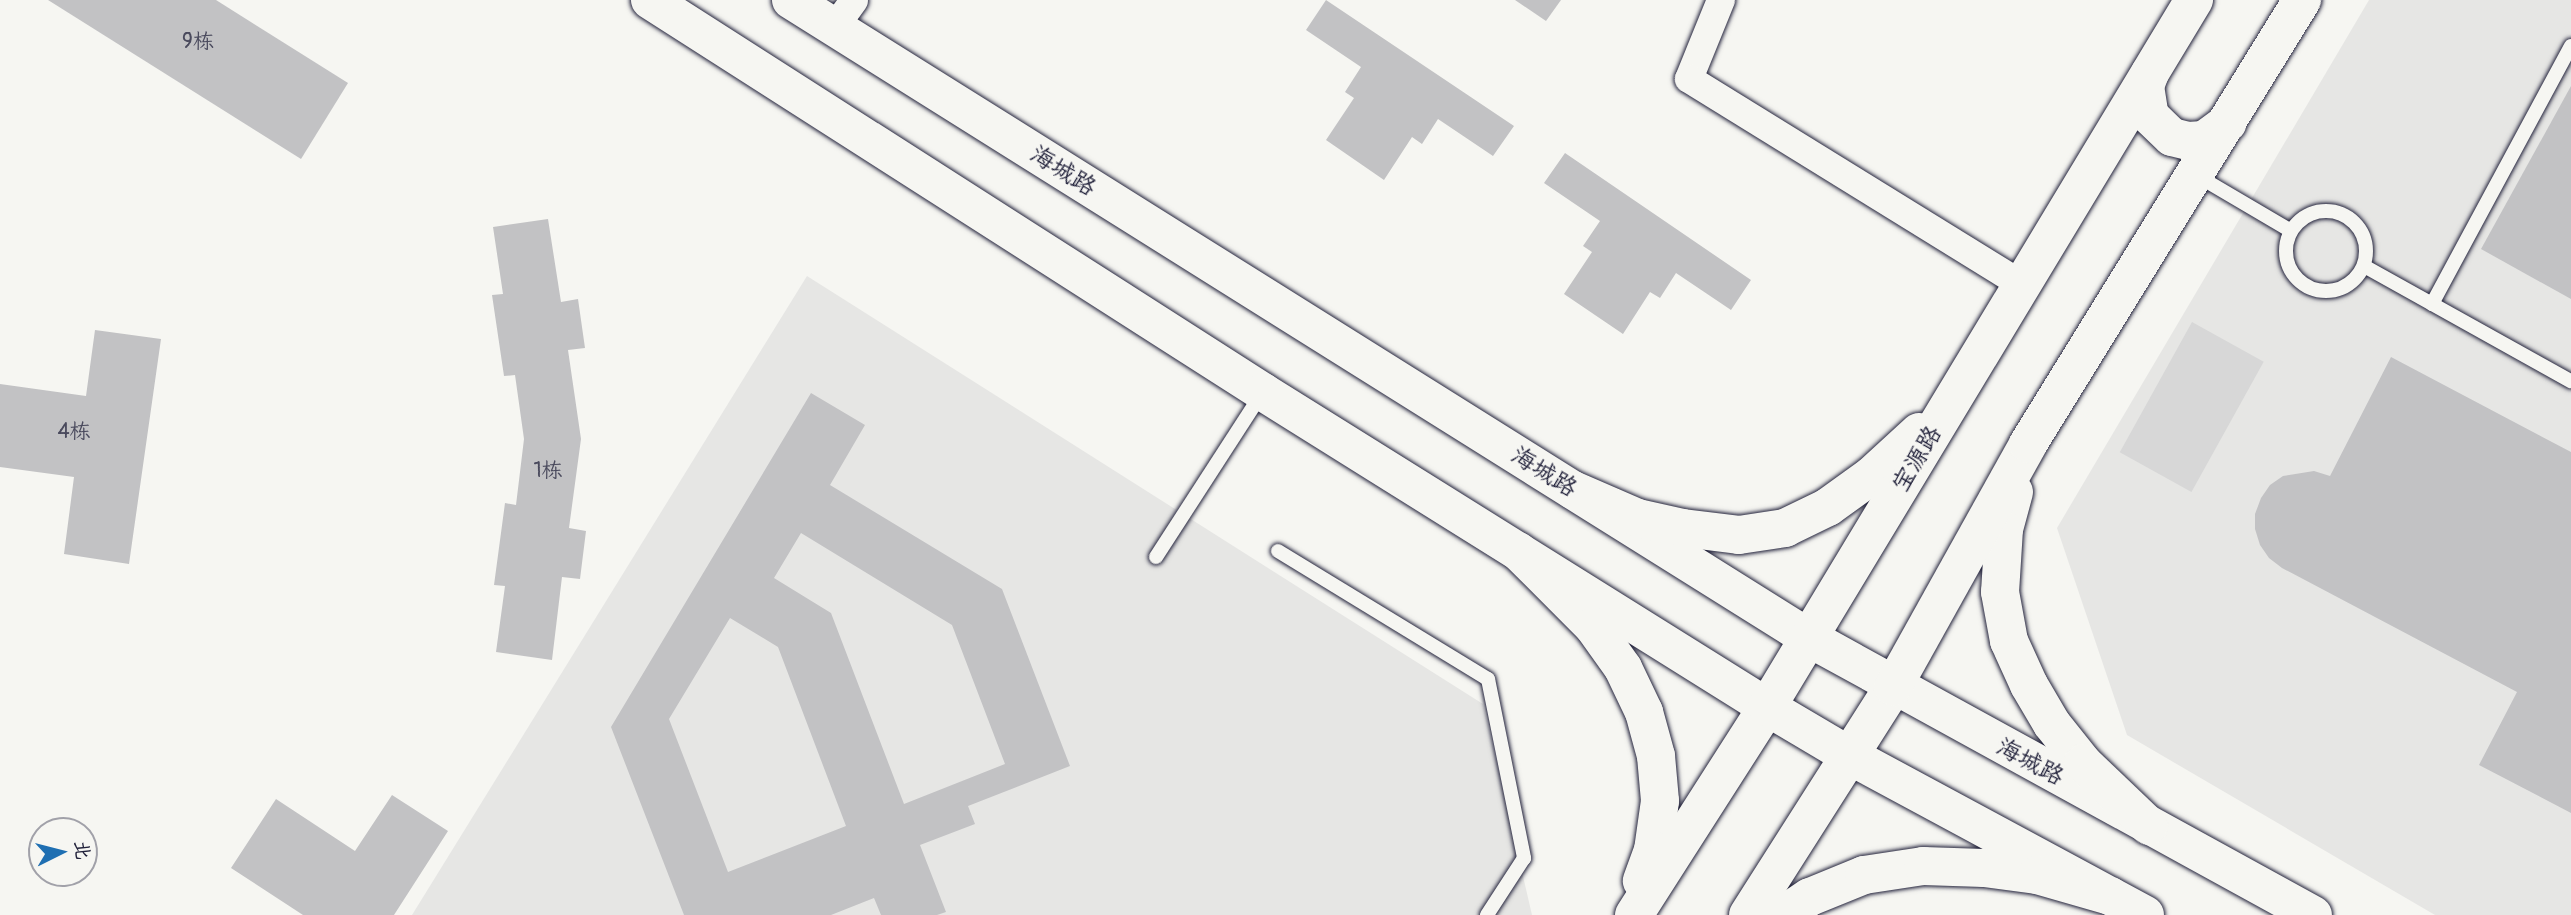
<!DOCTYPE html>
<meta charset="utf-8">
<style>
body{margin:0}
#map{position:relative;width:2571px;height:915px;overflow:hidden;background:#f6f6f2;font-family:Pangolin,"LXGW WenKai TC",sans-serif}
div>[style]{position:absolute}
.built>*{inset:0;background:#e6e6e4}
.green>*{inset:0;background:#d7d7d7;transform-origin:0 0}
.building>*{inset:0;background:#c2c2c4}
.roads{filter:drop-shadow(0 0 2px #22223b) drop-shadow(0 0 2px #22223b)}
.lane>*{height:14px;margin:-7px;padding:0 7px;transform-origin:7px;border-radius:7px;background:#f6f6f2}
.lane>.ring{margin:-7px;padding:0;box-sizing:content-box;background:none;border:14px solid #f6f6f2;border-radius:50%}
.street>*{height:28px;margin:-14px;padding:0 14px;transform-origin:14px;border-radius:14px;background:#f6f6f2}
.secondary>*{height:38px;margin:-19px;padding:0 19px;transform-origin:19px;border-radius:19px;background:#f6f6f2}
.primary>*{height:38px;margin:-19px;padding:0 19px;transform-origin:19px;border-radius:19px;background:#f6f6f2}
span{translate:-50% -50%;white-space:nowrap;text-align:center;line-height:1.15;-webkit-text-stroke:6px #f6f6f2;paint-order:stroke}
.number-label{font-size:21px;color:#4a4a5d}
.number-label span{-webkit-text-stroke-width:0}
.street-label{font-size:24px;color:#22223b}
.north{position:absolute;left:28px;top:817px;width:70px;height:70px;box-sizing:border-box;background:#f6f6f2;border:2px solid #a1a1a9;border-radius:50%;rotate:84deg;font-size:19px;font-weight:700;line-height:28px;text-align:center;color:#22223b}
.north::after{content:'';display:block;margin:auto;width:24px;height:32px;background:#1f6fb2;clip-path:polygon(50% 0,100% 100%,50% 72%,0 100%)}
</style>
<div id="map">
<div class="built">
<i style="clip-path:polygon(2369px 0,2571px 0,2571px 915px,2435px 915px,2127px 735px,2057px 528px)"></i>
<i style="clip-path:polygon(807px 276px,1483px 704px,1532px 915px,412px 915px)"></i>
</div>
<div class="green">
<i style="left:2192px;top:322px;width:82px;height:149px;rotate:29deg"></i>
</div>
<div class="building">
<i style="clip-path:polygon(48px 0,216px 0,348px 83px,301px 159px)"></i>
<i style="clip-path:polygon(1326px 0,1514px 126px,1493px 156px,1438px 119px,1422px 144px,1412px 137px,1384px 180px,1326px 140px,1354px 98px,1345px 92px,1361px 67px,1306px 30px)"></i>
<i style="clip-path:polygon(1515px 0,1561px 0,1546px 21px)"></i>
<i style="clip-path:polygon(2571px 86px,2571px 299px,2481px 249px)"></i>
<i style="clip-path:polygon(1565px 153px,1751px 280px,1731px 310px,1676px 273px,1660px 298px,1650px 292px,1623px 334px,1564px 294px,1592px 252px,1583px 246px,1600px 221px,1544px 183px)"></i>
<i style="clip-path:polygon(548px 219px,561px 302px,578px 299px,585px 348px,568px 350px,581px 439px,569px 528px,586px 531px,580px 579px,562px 577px,552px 660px,496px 652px,505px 586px,494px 585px,505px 503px,516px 505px,524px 439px,515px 375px,504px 376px,492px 295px,503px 294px,493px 227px)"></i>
<i style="clip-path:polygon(95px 330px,161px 339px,129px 564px,64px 554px,74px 477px,0 467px,0 384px,86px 396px)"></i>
<i style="clip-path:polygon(2391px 357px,2571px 452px,2571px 813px,2479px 765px,2517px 692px,2282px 568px,2269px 558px,2260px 545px,2255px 529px,2255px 514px,2261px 498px,2270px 485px,2283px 476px,2314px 471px,2330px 476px)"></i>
<i style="clip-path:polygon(evenodd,811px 393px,865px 425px,830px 485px,1002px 589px,1070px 766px,968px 806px,975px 824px,920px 845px,946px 912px,937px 915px,881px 915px,874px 898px,831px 915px,684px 915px,611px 727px,811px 393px,801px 533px,952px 625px,1005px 764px,904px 804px,831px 613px,774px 578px,801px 533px,811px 393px,730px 618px,778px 647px,846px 826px,728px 872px,669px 719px,730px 618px)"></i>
<i style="clip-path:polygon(392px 795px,448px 831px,394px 915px,303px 915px,231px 868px,276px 799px,355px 851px)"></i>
</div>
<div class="roads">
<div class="lane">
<i style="left:2196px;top:175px;width:110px;rotate:30.5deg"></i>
<i class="ring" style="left:2286px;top:211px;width:66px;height:66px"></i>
<i style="left:2364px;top:266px;width:237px;rotate:29.1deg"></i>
<i style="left:2432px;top:304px;width:293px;rotate:-61.7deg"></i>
<i style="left:1278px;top:551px;width:246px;rotate:31.4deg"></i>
<i style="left:1488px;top:679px;width:183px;rotate:78.6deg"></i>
<i style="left:1524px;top:858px;width:68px;rotate:123deg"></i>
<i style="left:1156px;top:557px;width:195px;rotate:-57.1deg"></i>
</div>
<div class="street">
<i style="left:1721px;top:0;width:85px;rotate:112.1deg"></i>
<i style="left:1689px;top:79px;width:392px;rotate:31.7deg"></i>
<i style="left:834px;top:28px;width:34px;rotate:-54deg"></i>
</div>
<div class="secondary">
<i style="left:650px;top:0;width:728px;rotate:32.6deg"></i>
<i style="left:1263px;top:392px;width:594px;rotate:32.01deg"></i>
<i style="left:1767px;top:707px;width:96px;rotate:30.6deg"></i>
<i style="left:1850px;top:756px;width:335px;rotate:28.3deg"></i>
<i style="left:791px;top:0;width:1201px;rotate:32.08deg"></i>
<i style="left:1809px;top:638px;width:575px;rotate:28.79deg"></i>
</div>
<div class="primary">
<i style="left:2150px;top:73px;width:14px;rotate:111deg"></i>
<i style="left:2145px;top:86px;width:30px;rotate:81deg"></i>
<i style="left:2150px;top:116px;width:30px;rotate:44deg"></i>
<i style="left:2172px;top:137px;width:16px;rotate:14deg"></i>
<i style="left:2188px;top:141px;width:16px;rotate:-4deg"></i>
<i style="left:2204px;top:140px;width:29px;rotate:-36deg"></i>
<i style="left:1573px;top:490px;width:71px;rotate:23.3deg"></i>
<i style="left:1638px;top:518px;width:46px;rotate:12.5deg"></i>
<i style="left:1683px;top:528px;width:56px;rotate:7.1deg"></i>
<i style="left:1739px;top:535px;width:47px;rotate:-8.7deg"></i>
<i style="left:1785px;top:528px;width:48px;rotate:-26deg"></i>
<i style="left:1828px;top:507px;width:53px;rotate:-35.8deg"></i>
<i style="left:1871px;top:476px;width:65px;rotate:-42.5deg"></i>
<i style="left:2014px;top:492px;width:38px;rotate:105deg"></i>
<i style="left:2004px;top:529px;width:63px;rotate:93.6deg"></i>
<i style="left:2000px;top:592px;width:50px;rotate:79.6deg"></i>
<i style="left:2009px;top:641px;width:48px;rotate:65.6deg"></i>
<i style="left:2029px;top:685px;width:45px;rotate:59.5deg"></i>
<i style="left:2052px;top:724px;width:50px;rotate:51.5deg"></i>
<i style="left:2083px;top:763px;width:91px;rotate:43.7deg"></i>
<i style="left:1518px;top:551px;width:106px;rotate:45deg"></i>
<i style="left:1593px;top:626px;width:52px;rotate:54.5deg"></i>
<i style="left:1623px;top:668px;width:49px;rotate:64.5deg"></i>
<i style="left:1644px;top:712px;width:46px;rotate:74.7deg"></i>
<i style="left:1656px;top:756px;width:45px;rotate:84.9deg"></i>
<i style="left:1660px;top:801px;width:49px;rotate:98.1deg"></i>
<i style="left:1653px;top:850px;width:33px;rotate:110deg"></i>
<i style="left:1634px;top:915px;width:247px;rotate:-57.4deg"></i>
<i style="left:1767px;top:707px;width:826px;rotate:-58.87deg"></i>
<i style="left:1748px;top:915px;width:270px;rotate:-57.5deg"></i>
<i style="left:1893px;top:687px;width:278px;rotate:-60.9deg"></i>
<i style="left:2028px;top:444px;width:522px;rotate:-58.32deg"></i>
<i style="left:1783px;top:915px;width:32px;rotate:-34deg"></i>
<i style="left:1810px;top:897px;width:58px;rotate:-22.2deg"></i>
<i style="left:1864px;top:875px;width:60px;rotate:-8.7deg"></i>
<i style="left:1923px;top:866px;width:61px;rotate:1.9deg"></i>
<i style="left:1984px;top:868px;width:53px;rotate:7.5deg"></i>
<i style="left:2037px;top:875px;width:76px;rotate:16deg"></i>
</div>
</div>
<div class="number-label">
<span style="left:198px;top:42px">9栋</span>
<span style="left:74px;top:432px">4栋</span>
<span style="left:548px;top:471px">1栋</span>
</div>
<div class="street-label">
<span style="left:1063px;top:171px;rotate:32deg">海城路</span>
<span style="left:1917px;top:459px;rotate:-59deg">宝源路</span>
<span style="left:1544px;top:472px;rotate:32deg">海城路</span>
<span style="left:2030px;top:762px;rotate:28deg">海城路</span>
</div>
<div class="north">北</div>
</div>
